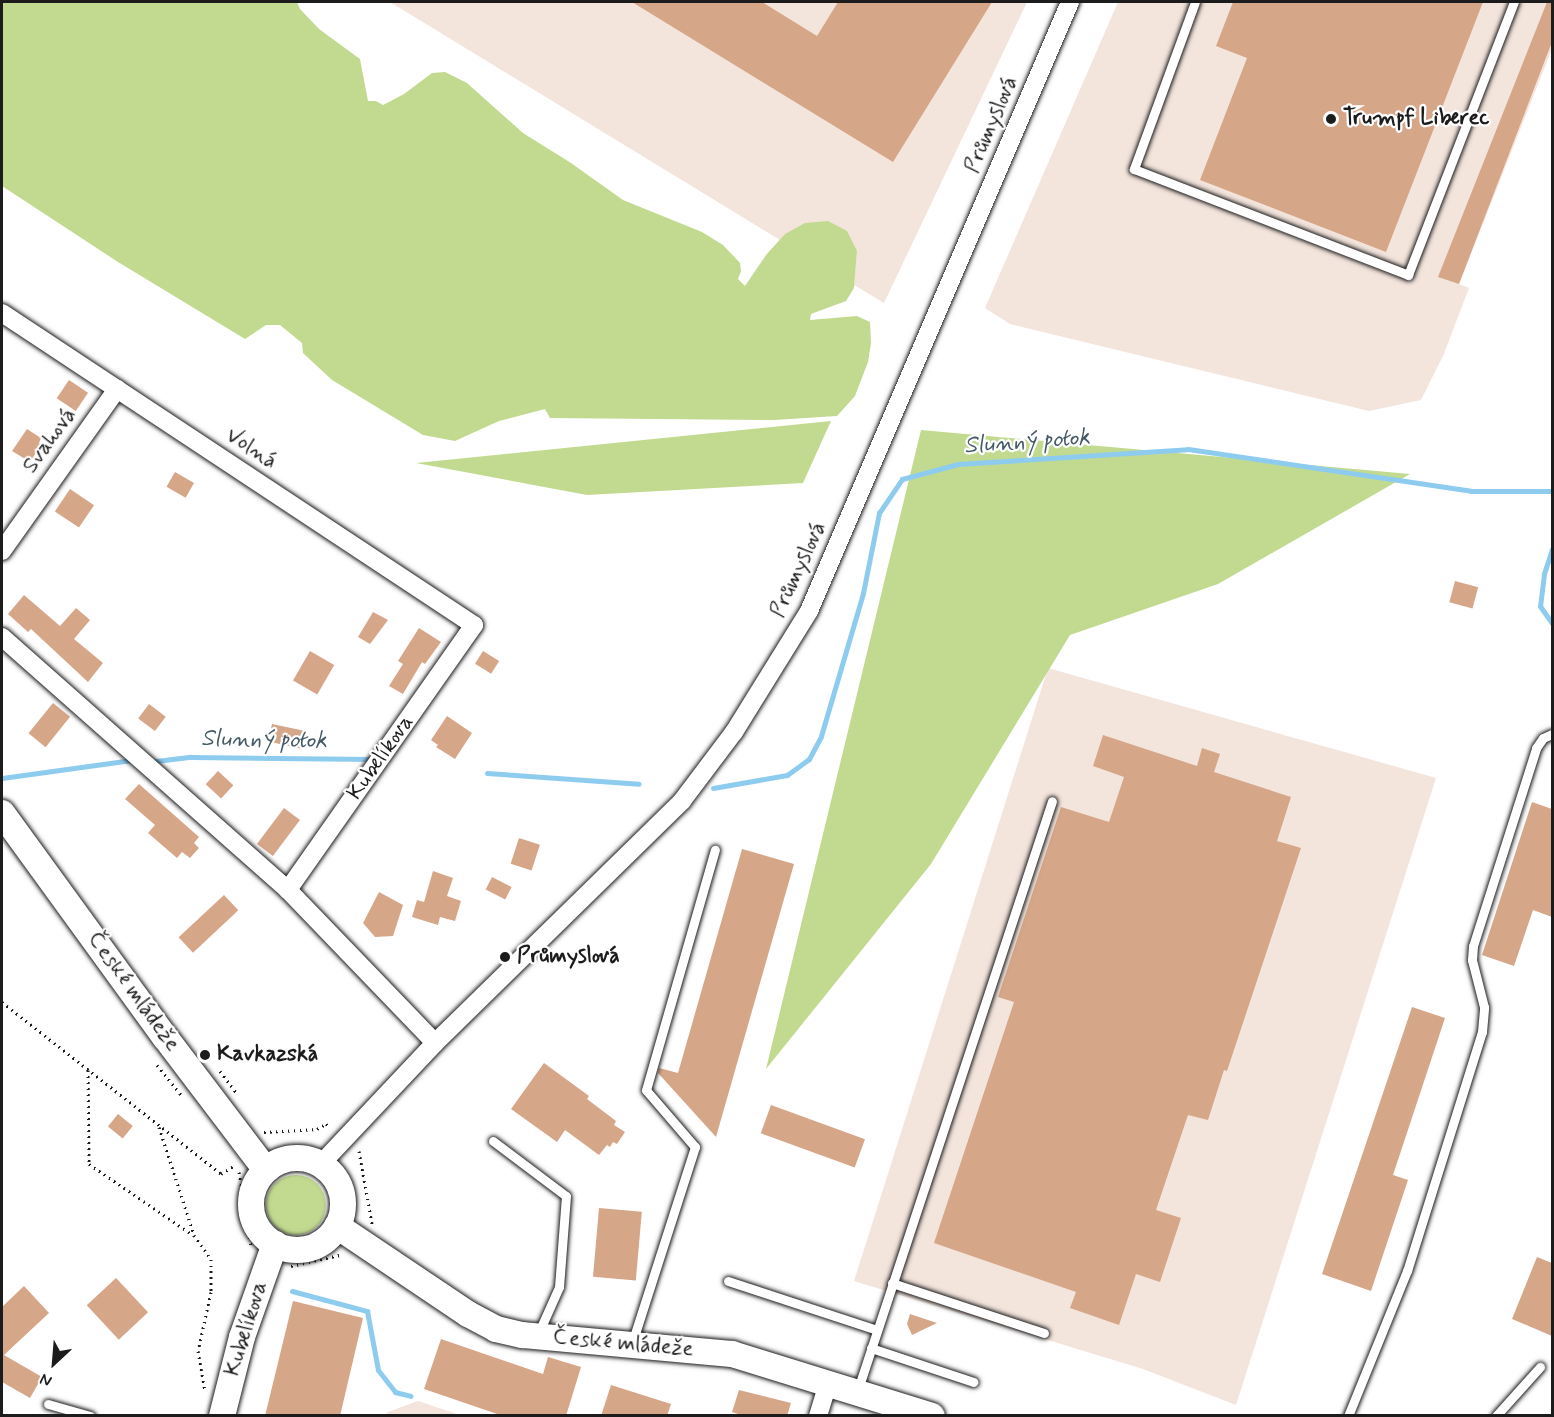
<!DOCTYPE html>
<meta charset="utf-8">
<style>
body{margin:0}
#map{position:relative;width:1554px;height:1417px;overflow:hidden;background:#fff;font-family:Mynerve,sans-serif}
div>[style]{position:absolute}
.built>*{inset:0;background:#f3e4dc}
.green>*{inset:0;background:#c2da90}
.round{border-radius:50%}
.stream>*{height:5px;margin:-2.5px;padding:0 2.5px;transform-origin:2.5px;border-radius:2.5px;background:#8eccef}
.building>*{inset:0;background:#d6a689;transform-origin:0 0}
.path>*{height:3px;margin-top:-1.5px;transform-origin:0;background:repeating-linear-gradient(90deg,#1c1c1c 0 1.5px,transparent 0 6px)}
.roads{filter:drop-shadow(0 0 2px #1c1c1c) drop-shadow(0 0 2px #1c1c1c)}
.lane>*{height:9px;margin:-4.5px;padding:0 4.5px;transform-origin:4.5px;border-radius:4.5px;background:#fff}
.street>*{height:18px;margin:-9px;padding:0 9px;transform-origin:9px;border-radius:9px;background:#fff}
.secondary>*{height:26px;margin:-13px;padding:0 13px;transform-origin:13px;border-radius:13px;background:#fff}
.secondary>.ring{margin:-13px;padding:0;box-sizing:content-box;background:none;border:26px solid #fff;border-radius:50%}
.dots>*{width:16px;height:16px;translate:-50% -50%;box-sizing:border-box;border:3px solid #fff;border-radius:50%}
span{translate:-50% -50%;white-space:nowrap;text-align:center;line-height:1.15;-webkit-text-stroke:4.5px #fff;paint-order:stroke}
.poi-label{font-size:22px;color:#1c1c1c;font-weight:700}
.left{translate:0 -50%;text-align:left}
.street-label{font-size:22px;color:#1c1c1c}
.water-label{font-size:24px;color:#445a66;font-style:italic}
.frame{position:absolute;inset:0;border:3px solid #1c1c1c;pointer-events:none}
.north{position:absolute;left:24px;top:1333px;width:60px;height:60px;-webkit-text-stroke:4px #fff;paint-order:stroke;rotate:206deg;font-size:16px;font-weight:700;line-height:24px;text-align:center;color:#1c1c1c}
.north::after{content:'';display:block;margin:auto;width:21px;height:27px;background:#1c1c1c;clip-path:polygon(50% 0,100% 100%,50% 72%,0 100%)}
</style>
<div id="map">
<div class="built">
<i style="clip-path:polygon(390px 2px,1027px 2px,884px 303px,854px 285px,857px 251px,785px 234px,780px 240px)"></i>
<i style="clip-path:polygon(1118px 2px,1552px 2px,1552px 49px,1459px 284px,1469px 288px,1443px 356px,1421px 400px,1369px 411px,1010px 324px,985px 308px)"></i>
<i style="clip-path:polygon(1048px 668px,1436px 778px,1236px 1405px,1143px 1369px,854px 1281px)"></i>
<i style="clip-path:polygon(418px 1401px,460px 1415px,386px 1415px,388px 1412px)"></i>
</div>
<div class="green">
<i style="clip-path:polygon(2px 2px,297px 2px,300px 9px,319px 29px,360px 59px,368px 101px,376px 101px,383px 105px,404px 94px,432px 73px,445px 72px,467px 83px,523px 133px,571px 163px,623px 200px,702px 232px,723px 245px,740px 263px,741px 271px,738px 279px,745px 286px,766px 255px,785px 234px,805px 223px,828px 221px,847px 231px,857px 251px,854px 288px,846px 301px,811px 314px,810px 320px,857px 316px,870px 322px,871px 343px,868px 362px,855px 396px,837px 416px,774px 420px,550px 418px,545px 409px,499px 421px,455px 441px,423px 435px,332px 380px,303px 353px,302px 343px,280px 325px,266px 325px,245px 339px,118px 262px,2px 186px)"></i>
<i style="clip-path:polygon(831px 421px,803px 483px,587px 495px,416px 463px)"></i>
<i style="clip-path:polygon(921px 430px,1410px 474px,1218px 584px,1070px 635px,931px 864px,766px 1069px)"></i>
<i class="round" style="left:266px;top:1175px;width:60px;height:60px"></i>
</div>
<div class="stream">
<i style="left:1552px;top:549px;width:26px;rotate:108deg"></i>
<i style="left:1544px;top:574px;width:32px;rotate:97deg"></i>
<i style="left:1540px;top:606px;width:21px;rotate:55deg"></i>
<i style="left:156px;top:761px;width:35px;rotate:-7deg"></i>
<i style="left:191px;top:757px;width:181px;rotate:0.6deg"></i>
<i style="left:487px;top:773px;width:152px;rotate:4.1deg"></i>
<i style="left:2px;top:778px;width:131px;rotate:-7.9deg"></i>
<i style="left:713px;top:788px;width:75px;rotate:-10deg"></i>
<i style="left:787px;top:775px;width:27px;rotate:-36deg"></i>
<i style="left:809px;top:759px;width:26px;rotate:-62deg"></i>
<i style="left:821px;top:736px;width:149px;rotate:-73.6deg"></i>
<i style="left:863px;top:593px;width:82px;rotate:-78.7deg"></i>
<i style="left:879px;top:513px;width:41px;rotate:-55.9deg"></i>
<i style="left:902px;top:479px;width:58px;rotate:-15deg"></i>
<i style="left:958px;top:464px;width:230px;rotate:-3.7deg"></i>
<i style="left:1188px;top:449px;width:286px;rotate:8.4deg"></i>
<i style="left:1471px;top:491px;width:81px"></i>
<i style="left:292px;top:1291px;width:78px;rotate:14.9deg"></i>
<i style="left:367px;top:1311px;width:60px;rotate:79.4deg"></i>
<i style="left:378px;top:1370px;width:28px;rotate:52deg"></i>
<i style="left:395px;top:1392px;width:16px;rotate:14deg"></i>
</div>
<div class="building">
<i style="clip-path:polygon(632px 2px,762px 2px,817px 36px,838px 2px,992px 2px,893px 162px)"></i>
<i style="clip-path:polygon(1233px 2px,1483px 2px,1386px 252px,1200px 180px,1247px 58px,1216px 46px)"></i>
<i style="clip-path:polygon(1547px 2px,1552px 2px,1552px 42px,1459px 284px,1438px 277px)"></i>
<i style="left:69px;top:380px;width:23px;height:22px;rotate:34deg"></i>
<i style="clip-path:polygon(27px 429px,41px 438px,39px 443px,41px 445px,30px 462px,12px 451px)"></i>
<i style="left:175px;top:472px;width:22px;height:17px;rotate:30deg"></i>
<i style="left:70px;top:489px;width:29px;height:27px;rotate:34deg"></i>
<i style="left:1455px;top:581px;width:24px;height:22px;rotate:15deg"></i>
<i style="clip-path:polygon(24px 595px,60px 626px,76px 608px,90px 620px,74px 639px,103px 663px,88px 682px,31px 629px,28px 632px,8px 614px)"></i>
<i style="clip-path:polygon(373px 612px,388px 620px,370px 644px,358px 637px)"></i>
<i style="clip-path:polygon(419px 628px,441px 642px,425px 664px,422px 662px,403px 694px,389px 686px,403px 664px,398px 661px)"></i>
<i style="left:310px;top:651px;width:28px;height:34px;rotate:30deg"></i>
<i style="left:483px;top:651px;width:19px;height:15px;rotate:32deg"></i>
<i style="left:53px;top:703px;width:22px;height:39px;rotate:39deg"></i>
<i style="left:149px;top:704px;width:21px;height:18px;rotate:37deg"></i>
<i style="clip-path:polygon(447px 716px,472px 733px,455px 759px,436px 747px,438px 745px,431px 740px)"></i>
<i style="left:272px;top:724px;width:34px;height:18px;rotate:12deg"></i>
<i style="clip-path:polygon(1103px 735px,1197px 766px,1202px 748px,1220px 754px,1214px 772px,1291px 797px,1277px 841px,1301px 848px,1227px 1071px,1224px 1070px,1208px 1120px,1188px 1115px,1156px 1210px,1181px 1218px,1160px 1282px,1136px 1274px,1119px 1325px,1070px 1308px,1076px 1292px,934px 1243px,1014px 1002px,998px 997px,1061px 807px,1109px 822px,1124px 777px,1093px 766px)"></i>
<i style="left:218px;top:771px;width:21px;height:18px;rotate:43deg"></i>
<i style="clip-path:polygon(139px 784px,199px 837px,194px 843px,199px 848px,190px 858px,182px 852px,177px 858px,148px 833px,155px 825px,125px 799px)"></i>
<i style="clip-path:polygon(1532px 802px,1552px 809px,1552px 917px,1533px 910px,1514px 966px,1482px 955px)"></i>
<i style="left:284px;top:808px;width:20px;height:45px;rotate:37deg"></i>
<i style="left:519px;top:838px;width:22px;height:27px;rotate:18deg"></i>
<i style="clip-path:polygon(742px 849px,794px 864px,716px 1137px,658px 1073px,659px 1068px,678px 1073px)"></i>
<i style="clip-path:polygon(433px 871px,453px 878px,447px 896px,461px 901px,455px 921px,440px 917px,438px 925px,412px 917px,417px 900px,424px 902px)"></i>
<i style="left:492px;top:877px;width:22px;height:14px;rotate:27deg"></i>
<i style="clip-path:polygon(379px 892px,403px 905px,393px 936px,375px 937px,363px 923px)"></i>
<i style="left:224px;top:895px;width:21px;height:62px;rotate:47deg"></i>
<i style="clip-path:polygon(1412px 1007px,1445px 1018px,1393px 1175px,1408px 1180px,1371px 1291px,1322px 1274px)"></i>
<i style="clip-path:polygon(544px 1063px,589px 1096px,587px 1099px,616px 1121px,614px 1125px,625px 1132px,617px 1144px,613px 1142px,610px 1147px,607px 1145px,599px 1155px,565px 1130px,557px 1142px,511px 1109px)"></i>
<i style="left:771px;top:1105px;width:100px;height:30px;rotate:20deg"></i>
<i style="left:118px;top:1114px;width:19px;height:16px;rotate:39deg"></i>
<i style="left:599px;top:1208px;width:43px;height:69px;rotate:5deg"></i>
<i style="clip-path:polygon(1537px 1257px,1552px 1263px,1552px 1336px,1512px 1319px)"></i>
<i style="left:116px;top:1278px;width:47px;height:40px;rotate:47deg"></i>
<i style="clip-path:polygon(24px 1286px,49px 1313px,4px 1355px,42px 1377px,30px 1398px,2px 1382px,2px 1307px)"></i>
<i style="clip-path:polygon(293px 1301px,363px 1318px,340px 1416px,265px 1416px)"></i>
<i style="clip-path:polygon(910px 1314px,937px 1323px,912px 1335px,907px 1324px)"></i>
<i style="clip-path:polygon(441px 1339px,543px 1374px,548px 1357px,581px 1367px,566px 1416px,503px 1416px,424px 1389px)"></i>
<i style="clip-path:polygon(611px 1385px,671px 1404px,667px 1416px,601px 1416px)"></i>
<i style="clip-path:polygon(739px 1390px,791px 1403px,787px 1416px,744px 1416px,732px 1412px)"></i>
</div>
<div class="path">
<i style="left:2px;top:1002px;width:278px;rotate:38.1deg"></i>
<i style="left:221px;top:1174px;width:15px;rotate:-32deg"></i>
<i style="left:157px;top:1065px;width:38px;rotate:51deg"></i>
<i style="left:88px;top:1070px;width:94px;rotate:89.4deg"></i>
<i style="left:89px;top:1164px;width:126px;rotate:34.3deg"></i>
<i style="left:220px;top:1071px;width:26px;rotate:53deg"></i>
<i style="left:159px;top:1127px;width:114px;rotate:72deg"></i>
<i style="left:194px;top:1235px;width:29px;rotate:55deg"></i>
<i style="left:211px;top:1259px;width:33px;rotate:90deg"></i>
<i style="left:211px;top:1292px;width:60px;rotate:102.4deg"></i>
<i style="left:198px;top:1351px;width:40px;rotate:80deg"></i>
<i style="left:264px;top:1132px;width:53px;rotate:-3.2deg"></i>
<i style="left:317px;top:1129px;width:10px;rotate:-29deg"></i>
<i style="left:326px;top:1124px;width:5px;rotate:37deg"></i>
<i style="left:359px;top:1151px;width:74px;rotate:79.9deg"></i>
<i style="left:239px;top:1172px;width:75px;rotate:80.8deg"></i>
<i style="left:291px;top:1266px;width:50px;rotate:-12.7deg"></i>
</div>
<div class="roads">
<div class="lane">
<i style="left:1195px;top:2px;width:178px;rotate:110.1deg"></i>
<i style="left:1134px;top:169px;width:294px;rotate:21.1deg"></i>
<i style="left:1408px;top:275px;width:293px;rotate:-68.8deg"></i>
<i style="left:493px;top:1141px;width:91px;rotate:37deg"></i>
<i style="left:566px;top:1196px;width:91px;rotate:94.4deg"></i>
<i style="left:559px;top:1287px;width:51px;rotate:114.1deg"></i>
<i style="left:728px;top:1281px;width:157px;rotate:18.2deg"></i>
<i style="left:892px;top:1283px;width:160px;rotate:18.2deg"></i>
<i style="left:632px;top:1343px;width:206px;rotate:-72.2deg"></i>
<i style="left:695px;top:1147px;width:75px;rotate:-130.7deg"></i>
<i style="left:646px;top:1090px;width:250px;rotate:-74deg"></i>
<i style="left:871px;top:1348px;width:108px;rotate:18.3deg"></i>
<i style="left:857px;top:1392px;width:622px;rotate:-71.74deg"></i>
<i style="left:48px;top:1404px;width:44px;rotate:15.9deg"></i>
<i style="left:1348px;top:1416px;width:157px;rotate:-67.9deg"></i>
<i style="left:1407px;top:1271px;width:250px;rotate:-72.6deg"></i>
<i style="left:1482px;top:1032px;width:25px;rotate:-85deg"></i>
<i style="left:1484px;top:1007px;width:49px;rotate:-104.3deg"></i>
<i style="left:1472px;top:960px;width:14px;rotate:-86deg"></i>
<i style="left:1473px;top:946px;width:208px;rotate:-72.3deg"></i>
<i style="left:1536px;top:748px;width:12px;rotate:-55deg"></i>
<i style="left:1543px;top:738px;width:10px;rotate:-24deg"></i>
<i style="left:1496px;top:1416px;width:66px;rotate:-48.1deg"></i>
</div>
<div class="street">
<i style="left:2px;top:313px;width:566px;rotate:33.47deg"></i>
<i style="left:474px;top:625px;width:324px;rotate:125.1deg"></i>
<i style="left:2px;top:551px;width:199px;rotate:-54.6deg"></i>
<i style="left:2px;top:637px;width:382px;rotate:41.5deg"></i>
<i style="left:288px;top:890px;width:212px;rotate:46.1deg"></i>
<i style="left:320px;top:1165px;width:168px;rotate:-46.7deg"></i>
<i style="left:435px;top:1043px;width:346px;rotate:-44.4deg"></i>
<i style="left:682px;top:801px;width:86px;rotate:-53deg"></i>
<i style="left:734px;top:732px;width:142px;rotate:-58.2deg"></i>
<i style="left:809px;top:611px;width:663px;rotate:-66.8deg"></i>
<i style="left:818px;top:1416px;width:34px;rotate:-73deg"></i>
</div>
<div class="secondary">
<i style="left:2px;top:813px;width:277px;rotate:54deg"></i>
<i style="left:165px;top:1037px;width:167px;rotate:52.8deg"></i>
<i class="ring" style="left:251px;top:1158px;width:66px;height:66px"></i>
<i style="left:337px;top:1226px;width:158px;rotate:33.9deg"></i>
<i style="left:468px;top:1314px;width:32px;rotate:28deg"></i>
<i style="left:496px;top:1329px;width:28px;rotate:13deg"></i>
<i style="left:523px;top:1335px;width:210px;rotate:5.2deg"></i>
<i style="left:732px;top:1354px;width:209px;rotate:17.2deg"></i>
<i style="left:222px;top:1416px;width:81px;rotate:-75.8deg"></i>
<i style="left:242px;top:1337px;width:99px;rotate:-70.5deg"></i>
</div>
</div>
<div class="dots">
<i style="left:1331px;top:119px;background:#1c1c1c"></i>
<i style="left:505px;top:957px;background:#1c1c1c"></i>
<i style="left:205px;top:1055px;background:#1c1c1c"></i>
</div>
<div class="poi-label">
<span class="left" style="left:1343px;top:119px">Trumpf Liberec</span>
<span class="left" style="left:517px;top:957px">Průmyslová</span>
<span class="left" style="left:217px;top:1055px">Kavkazská</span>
</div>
<div class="street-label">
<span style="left:992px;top:125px;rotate:-67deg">Průmyslová</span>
<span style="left:50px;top:441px;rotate:-54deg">Svahová</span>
<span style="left:251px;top:449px;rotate:33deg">Volná</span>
<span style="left:799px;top:570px;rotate:-65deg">Průmyslová</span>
<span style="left:381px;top:758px;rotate:-55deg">Kubelíkova</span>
<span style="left:133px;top:992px;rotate:54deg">České mládeže</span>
<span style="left:247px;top:1329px;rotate:-73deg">Kubelíkova</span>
<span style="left:623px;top:1344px;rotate:5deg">České mládeže</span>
</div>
<div class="water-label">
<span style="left:1027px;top:442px;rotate:-4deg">Slunný potok</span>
<span style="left:264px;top:740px;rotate:1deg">Slunný potok</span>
</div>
<div class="frame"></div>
<div class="north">N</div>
</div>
